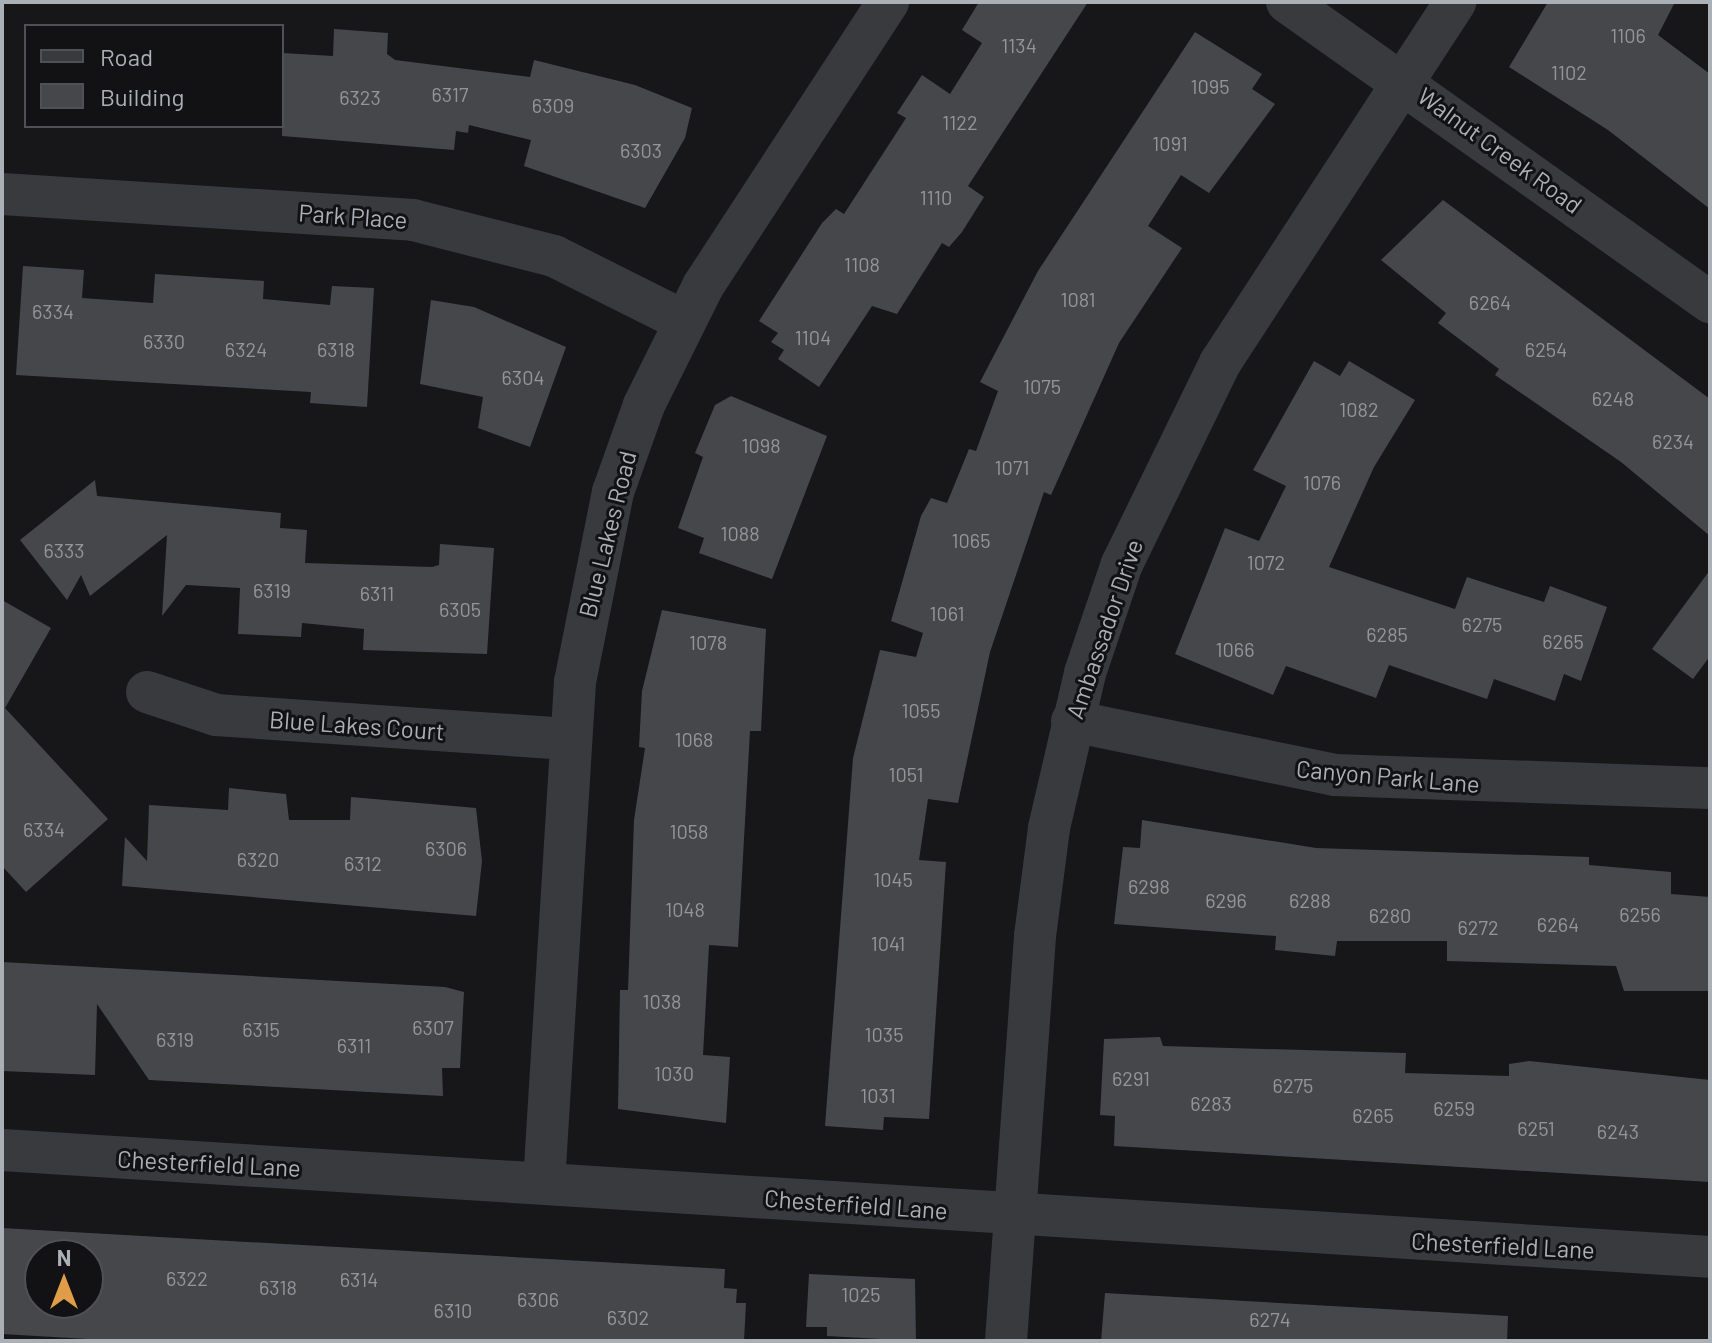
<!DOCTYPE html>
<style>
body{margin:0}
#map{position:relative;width:1712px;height:1343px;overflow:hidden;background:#171719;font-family:Barlow,sans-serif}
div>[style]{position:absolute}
.building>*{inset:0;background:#46474b}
.street>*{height:42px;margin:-21px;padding:0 21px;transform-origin:21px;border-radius:21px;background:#383a3d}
span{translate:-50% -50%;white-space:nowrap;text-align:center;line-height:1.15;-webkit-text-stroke:6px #121214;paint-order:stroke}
.number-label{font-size:20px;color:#92969c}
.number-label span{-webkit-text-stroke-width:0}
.street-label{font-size:24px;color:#abb0b7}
.frame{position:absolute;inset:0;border:4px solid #abb0b7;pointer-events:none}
.legend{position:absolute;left:24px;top:24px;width:260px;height:104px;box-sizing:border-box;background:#121214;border:2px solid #4f5155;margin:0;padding:10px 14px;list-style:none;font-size:24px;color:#abb0b7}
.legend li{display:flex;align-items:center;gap:16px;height:40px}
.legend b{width:40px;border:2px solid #4f5155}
.north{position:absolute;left:24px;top:1239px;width:80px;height:80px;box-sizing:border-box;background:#121214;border:2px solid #4f5155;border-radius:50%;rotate:0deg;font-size:22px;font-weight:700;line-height:32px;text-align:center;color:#abb0b7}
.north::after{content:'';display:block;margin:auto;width:28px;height:36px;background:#df9d49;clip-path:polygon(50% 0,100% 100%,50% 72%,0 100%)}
</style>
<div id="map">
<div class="building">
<i style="clip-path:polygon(979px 2px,1088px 2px,968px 186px,984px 197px,962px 232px,949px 247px,942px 243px,897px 314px,872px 306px,819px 387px,778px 359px,784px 350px,771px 342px,778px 333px,759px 321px,822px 223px,836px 209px,844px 214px,906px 118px,897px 113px,922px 75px,950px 94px,982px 43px,962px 30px)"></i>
<i style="clip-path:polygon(1548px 2px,1675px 2px,1658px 35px,1710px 74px,1710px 209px,1608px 130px,1509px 67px)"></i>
<i style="clip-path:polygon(334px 29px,388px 33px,387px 54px,395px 60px,530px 77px,534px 60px,635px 85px,692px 108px,685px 138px,645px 208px,524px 166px,531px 140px,469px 125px,468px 133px,456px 131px,454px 150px,282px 136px,282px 53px,333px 56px)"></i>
<i style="clip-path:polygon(1195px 32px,1262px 74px,1252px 89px,1275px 104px,1209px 193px,1181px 175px,1148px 226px,1182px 248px,1119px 343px,1051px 495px,1044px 492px,990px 652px,958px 803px,928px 799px,919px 860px,946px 862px,929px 1119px,884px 1117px,883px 1130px,825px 1126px,853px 758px,880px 650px,916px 657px,923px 633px,891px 621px,921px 516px,931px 498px,947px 503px,969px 449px,976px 451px,998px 391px,980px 382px,1038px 271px)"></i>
<i style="clip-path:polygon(1443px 200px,1710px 399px,1710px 536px,1621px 462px,1495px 375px,1499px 369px,1438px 323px,1446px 313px,1381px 260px)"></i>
<i style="clip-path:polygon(23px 266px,84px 270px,82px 298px,153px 303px,155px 274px,264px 281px,263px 299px,330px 305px,332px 286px,374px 288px,367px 407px,310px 403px,311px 392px,16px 375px)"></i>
<i style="clip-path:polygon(431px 300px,474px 307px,566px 347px,530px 447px,478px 428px,483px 397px,420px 384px)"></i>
<i style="clip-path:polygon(1314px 361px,1340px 376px,1349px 361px,1415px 400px,1374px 467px,1329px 567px,1455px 609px,1467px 577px,1544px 602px,1550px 586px,1607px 607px,1581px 681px,1564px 674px,1555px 701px,1494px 679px,1487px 699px,1389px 665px,1376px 698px,1286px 666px,1273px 695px,1175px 654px,1225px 528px,1259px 541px,1286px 486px,1253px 470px)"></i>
<i style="clip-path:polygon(731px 396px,827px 436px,772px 579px,699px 553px,704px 538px,678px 528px,703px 457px,695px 453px,715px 405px)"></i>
<i style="clip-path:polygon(95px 480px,97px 496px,281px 513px,280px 528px,307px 530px,305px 563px,432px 567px,439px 565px,440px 544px,494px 548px,487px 654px,363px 650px,364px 629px,302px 623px,301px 637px,238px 634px,240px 588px,186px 585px,162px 616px,167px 535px,90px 596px,81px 575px,67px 600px,20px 540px)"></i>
<i style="clip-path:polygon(1710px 570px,1710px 656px,1693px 679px,1652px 649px)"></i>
<i style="clip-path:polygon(2px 600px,51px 628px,5px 708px,108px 819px,26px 892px,2px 866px)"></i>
<i style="clip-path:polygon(662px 610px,766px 629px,761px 731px,750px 731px,738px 947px,709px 945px,703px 1055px,730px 1057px,726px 1123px,618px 1109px,620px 990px,628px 990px,634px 820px,645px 748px,639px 747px,642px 691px)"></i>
<i style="clip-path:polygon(229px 788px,286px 794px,289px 820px,350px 820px,351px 797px,476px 808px,482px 861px,476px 916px,122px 886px,125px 837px,147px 861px,149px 805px,228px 810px)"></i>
<i style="clip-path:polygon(1142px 820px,1316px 848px,1589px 857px,1589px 865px,1671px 872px,1671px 894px,1710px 897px,1710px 991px,1624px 991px,1616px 966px,1447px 961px,1447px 941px,1337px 941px,1335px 956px,1275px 950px,1276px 936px,1114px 924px,1123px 847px,1140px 848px)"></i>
<i style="clip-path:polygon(2px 962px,445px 987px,464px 992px,460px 1068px,442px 1068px,443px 1096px,149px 1080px,97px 1004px,95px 1075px,2px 1071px)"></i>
<i style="clip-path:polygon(1160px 1037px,1163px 1046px,1406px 1053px,1405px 1073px,1509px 1076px,1509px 1064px,1529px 1061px,1710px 1080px,1710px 1182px,1114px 1146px,1115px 1116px,1100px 1115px,1104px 1039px)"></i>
<i style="clip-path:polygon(evenodd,2px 1228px,725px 1269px,724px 1288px,737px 1289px,736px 1303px,746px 1303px,744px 1341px,122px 1341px,2px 1334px,2px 1228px,40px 1255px,88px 1255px,88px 1303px,40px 1303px,40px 1255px)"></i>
<i style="clip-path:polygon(809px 1274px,915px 1279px,916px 1341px,827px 1336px,827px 1327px,806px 1327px)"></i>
<i style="clip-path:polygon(1105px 1293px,1508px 1316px,1507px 1341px,1101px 1341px)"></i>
</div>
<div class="street">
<i style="left:1287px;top:2px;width:519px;rotate:35.35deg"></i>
<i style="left:2px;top:194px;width:412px;rotate:3.6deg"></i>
<i style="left:413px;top:220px;width:146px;rotate:14.3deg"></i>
<i style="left:554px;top:256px;width:145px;rotate:26.6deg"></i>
<i style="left:147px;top:692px;width:73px;rotate:18.4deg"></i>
<i style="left:216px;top:715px;width:356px;rotate:3.9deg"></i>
<i style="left:1072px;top:721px;width:268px;rotate:11.6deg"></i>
<i style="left:1334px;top:775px;width:376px;rotate:2deg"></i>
<i style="left:2px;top:1150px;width:1711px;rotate:3.58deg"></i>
<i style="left:544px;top:1183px;width:502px;rotate:-86.46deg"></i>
<i style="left:575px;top:682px;width:194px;rotate:-78.7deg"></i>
<i style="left:613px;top:492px;width:92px;rotate:-70.4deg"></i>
<i style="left:644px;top:405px;width:133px;rotate:-63.6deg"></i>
<i style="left:703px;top:286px;width:339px;rotate:-56.9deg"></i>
<i style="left:1006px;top:1341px;width:406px;rotate:-85.9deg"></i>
<i style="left:1035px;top:936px;width:109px;rotate:-82.6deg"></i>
<i style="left:1049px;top:828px;width:159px;rotate:-76.9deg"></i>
<i style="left:1085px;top:673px;width:115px;rotate:-71.3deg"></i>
<i style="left:1122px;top:564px;width:224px;rotate:-64deg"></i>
<i style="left:1220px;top:363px;width:431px;rotate:-56.9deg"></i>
</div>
<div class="number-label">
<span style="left:1628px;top:35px">1106</span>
<span style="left:1019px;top:45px">1134</span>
<span style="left:1569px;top:72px">1102</span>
<span style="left:1210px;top:86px">1095</span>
<span style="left:450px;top:94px">6317</span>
<span style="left:360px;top:97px">6323</span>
<span style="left:553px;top:105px">6309</span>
<span style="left:960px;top:122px">1122</span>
<span style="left:1170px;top:143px">1091</span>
<span style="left:641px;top:150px">6303</span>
<span style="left:936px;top:197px">1110</span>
<span style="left:862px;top:264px">1108</span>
<span style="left:1078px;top:299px">1081</span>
<span style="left:1490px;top:302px">6264</span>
<span style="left:53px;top:311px">6334</span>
<span style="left:813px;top:337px">1104</span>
<span style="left:164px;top:341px">6330</span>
<span style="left:246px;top:349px">6324</span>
<span style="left:336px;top:349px">6318</span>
<span style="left:1546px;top:349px">6254</span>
<span style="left:523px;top:377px">6304</span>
<span style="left:1042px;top:386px">1075</span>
<span style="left:1613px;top:398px">6248</span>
<span style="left:1359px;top:409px">1082</span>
<span style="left:1673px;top:441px">6234</span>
<span style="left:761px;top:445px">1098</span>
<span style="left:1012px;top:467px">1071</span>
<span style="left:1322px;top:482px">1076</span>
<span style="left:740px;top:533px">1088</span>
<span style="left:971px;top:540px">1065</span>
<span style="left:64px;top:550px">6333</span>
<span style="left:1266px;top:562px">1072</span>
<span style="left:272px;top:590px">6319</span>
<span style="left:377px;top:593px">6311</span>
<span style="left:460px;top:609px">6305</span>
<span style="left:947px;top:613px">1061</span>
<span style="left:1482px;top:624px">6275</span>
<span style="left:1387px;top:634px">6285</span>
<span style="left:1563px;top:641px">6265</span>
<span style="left:708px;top:642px">1078</span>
<span style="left:1235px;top:649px">1066</span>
<span style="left:921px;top:710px">1055</span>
<span style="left:694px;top:739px">1068</span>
<span style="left:906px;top:774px">1051</span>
<span style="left:44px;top:829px">6334</span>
<span style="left:689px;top:831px">1058</span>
<span style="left:446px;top:848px">6306</span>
<span style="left:258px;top:859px">6320</span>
<span style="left:363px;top:863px">6312</span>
<span style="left:893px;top:879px">1045</span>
<span style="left:1149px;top:886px">6298</span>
<span style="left:1226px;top:900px">6296</span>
<span style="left:1310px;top:900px">6288</span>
<span style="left:685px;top:909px">1048</span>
<span style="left:1640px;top:914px">6256</span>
<span style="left:1390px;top:915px">6280</span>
<span style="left:1558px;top:924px">6264</span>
<span style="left:1478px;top:927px">6272</span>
<span style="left:888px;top:943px">1041</span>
<span style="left:662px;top:1001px">1038</span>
<span style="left:433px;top:1027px">6307</span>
<span style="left:261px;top:1029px">6315</span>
<span style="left:884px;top:1034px">1035</span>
<span style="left:175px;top:1039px">6319</span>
<span style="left:354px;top:1045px">6311</span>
<span style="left:674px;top:1073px">1030</span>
<span style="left:1131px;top:1078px">6291</span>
<span style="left:1293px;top:1085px">6275</span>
<span style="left:878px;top:1095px">1031</span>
<span style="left:1211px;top:1103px">6283</span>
<span style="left:1454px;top:1108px">6259</span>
<span style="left:1373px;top:1115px">6265</span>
<span style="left:1536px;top:1128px">6251</span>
<span style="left:1618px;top:1131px">6243</span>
<span style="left:187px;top:1278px">6322</span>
<span style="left:359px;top:1279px">6314</span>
<span style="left:278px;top:1287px">6318</span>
<span style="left:861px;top:1294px">1025</span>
<span style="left:538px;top:1299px">6306</span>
<span style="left:453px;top:1310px">6310</span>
<span style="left:628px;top:1317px">6302</span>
<span style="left:1270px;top:1319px">6274</span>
</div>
<div class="street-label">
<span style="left:1500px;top:150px;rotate:36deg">Walnut Creek Road</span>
<span style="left:353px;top:216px;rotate:4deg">Park Place</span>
<span style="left:607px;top:534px;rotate:-76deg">Blue Lakes Road</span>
<span style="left:1104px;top:629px;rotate:-71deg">Ambassador Drive</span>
<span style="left:357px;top:725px;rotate:4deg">Blue Lakes Court</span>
<span style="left:1388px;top:776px;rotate:5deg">Canyon Park Lane</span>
<span style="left:209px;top:1163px;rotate:3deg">Chesterfield Lane</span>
<span style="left:856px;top:1204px;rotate:4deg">Chesterfield Lane</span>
<span style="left:1503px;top:1245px;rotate:3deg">Chesterfield Lane</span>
</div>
<div class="frame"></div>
<ul class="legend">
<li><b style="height:10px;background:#383a3d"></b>Road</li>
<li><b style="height:22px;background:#46474b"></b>Building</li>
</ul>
<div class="north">N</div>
</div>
